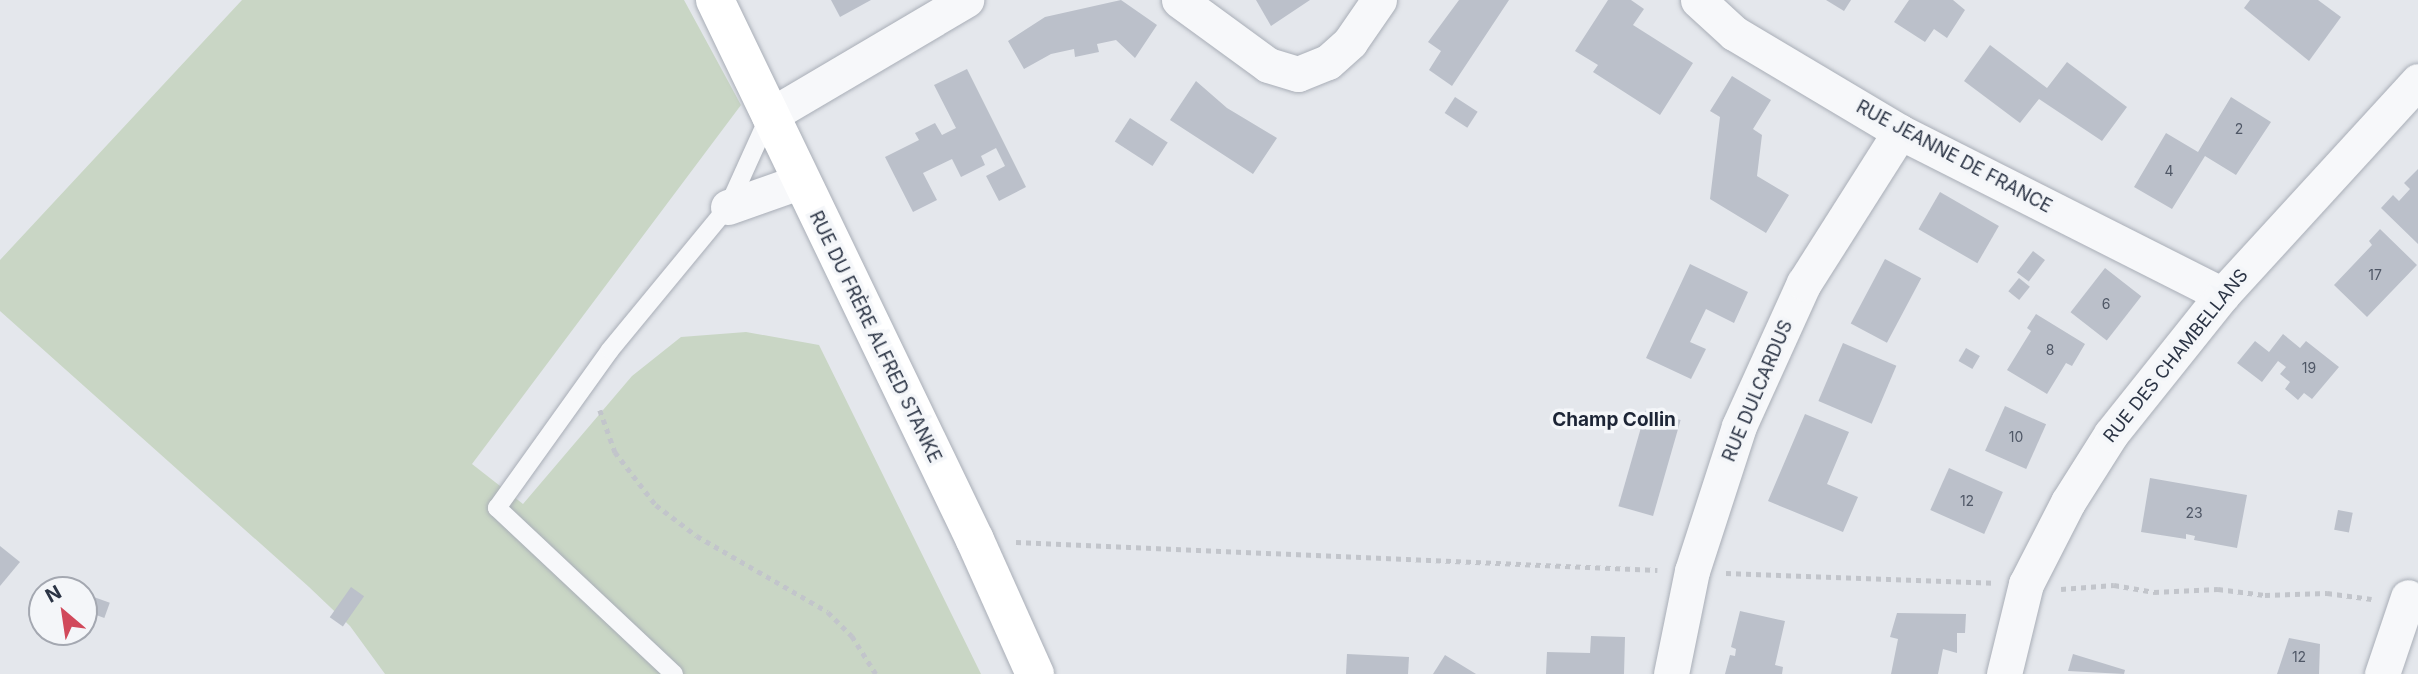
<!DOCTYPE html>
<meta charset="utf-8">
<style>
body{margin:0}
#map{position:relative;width:2418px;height:674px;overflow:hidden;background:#e4e7ec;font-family:Inter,sans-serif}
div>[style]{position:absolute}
.green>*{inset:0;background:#c9d6c5}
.building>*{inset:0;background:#bbc0ca;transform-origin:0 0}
.path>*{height:4.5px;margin-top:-2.25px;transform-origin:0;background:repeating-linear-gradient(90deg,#c2c5cb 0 5px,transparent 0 10px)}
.roads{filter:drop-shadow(0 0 2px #a9aeb7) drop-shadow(0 0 2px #a9aeb7)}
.lane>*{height:18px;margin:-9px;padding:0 9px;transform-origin:9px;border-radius:9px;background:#f7f8fa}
.street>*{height:35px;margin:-17.5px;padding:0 17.5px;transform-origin:17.5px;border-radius:17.5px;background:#f7f8fa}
.secondary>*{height:38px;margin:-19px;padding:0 19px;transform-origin:19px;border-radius:19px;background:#fff}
span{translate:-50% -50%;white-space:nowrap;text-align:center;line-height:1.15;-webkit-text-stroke:7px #f4f6f9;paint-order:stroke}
.number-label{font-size:14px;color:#4f5766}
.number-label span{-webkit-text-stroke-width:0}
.street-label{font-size:18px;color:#2b3445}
.neighbourhood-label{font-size:19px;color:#1d2536;font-weight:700}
.north{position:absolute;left:28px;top:576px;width:70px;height:70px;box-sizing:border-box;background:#f4f6f9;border:2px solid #a4a8b1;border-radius:50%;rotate:331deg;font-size:19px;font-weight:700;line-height:28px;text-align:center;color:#2b3445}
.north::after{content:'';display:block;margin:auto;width:24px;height:32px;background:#d1495b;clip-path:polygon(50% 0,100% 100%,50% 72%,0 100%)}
</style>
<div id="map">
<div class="green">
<i style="clip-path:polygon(242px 0,684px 0,741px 105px,472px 464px,523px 504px,632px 376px,681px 337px,746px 332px,819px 345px,981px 674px,385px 674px,350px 626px,309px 587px,0 311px,0 260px)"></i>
</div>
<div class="building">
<i style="clip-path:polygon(831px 0,871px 0,840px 17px)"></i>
<i style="clip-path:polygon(1121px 0,1157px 25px,1135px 58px,1116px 40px,1097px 44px,1099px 52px,1075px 57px,1074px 49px,1051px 54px,1024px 69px,1008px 41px,1045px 17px)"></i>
<i style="clip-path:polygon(1256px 0,1310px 0,1271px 26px)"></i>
<i style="clip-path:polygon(1459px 0,1509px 0,1452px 86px,1429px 70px,1441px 51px,1428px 42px)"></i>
<i style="clip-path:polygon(1608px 0,1631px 0,1644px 9px,1633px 25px,1693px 63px,1660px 115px,1593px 72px,1598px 65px,1575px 51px)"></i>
<i style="clip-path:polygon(1826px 0,1851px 0,1844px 11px)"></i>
<i style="clip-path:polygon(1909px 0,1953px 0,1965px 10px,1947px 38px,1934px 29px,1925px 42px,1894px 22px)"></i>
<i style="clip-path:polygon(2250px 0,2318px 0,2341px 17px,2309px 61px,2244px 8px)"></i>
<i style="clip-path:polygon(1990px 45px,2047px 88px,2067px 62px,2127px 107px,2102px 141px,2039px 99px,2020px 123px,1964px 81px)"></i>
<i style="clip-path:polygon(967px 69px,1026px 187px,999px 201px,986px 176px,1005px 166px,996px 148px,981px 156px,985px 165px,961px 177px,952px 159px,923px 173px,937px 200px,913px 212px,885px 157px,919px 140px,915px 133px,935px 123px,942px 135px,956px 128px,934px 85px)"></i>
<i style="clip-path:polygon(1732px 76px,1771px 100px,1753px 129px,1762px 135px,1757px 176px,1789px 195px,1766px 233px,1710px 199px,1720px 117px,1710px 111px)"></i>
<i style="clip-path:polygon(1196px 81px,1227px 108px,1277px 138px,1253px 174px,1170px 120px)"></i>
<i style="left:1455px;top:97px;width:27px;height:19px;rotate:33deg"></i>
<i style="clip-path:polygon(2231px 97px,2271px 122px,2236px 175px,2205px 156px,2172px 209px,2134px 187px,2166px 133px,2198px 152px)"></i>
<i style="left:1130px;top:118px;width:45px;height:28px;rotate:33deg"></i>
<i style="clip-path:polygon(2418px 169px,2418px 244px,2381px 208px,2393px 195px,2399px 201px,2410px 189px,2404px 183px)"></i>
<i style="left:1940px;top:192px;width:68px;height:43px;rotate:30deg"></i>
<i style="clip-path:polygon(2380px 229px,2417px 265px,2367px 317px,2334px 285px,2372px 245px,2369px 241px)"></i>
<i style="left:2033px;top:251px;width:15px;height:27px;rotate:37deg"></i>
<i style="left:1885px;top:259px;width:41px;height:73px;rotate:28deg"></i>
<i style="clip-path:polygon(1690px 264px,1748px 292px,1734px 323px,1706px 309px,1690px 342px,1706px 349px,1691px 379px,1646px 358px)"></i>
<i style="left:2105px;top:268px;width:46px;height:56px;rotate:38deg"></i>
<i style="left:2019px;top:278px;width:14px;height:17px;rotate:39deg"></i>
<i style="clip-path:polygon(2036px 314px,2085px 344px,2072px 366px,2066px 363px,2047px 394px,2007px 370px,2031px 331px,2027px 328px)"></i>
<i style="clip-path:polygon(2283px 334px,2300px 348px,2306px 341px,2339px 367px,2312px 399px,2304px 393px,2298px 400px,2285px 389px,2290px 382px,2280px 374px,2286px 367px,2278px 361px,2262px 382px,2237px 363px,2255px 341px,2269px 352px)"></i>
<i style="left:1843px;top:343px;width:58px;height:63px;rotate:23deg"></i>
<i style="left:1966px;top:348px;width:16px;height:15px;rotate:30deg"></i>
<i style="left:2005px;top:406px;width:45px;height:49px;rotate:24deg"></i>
<i style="left:1646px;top:410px;width:36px;height:100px;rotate:16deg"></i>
<i style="clip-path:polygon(1805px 414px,1849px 432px,1827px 484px,1858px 497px,1843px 532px,1768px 501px)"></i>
<i style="left:1949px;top:468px;width:59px;height:46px;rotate:24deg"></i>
<i style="clip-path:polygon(2150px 478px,2247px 495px,2237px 548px,2194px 540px,2195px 536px,2186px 534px,2186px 539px,2141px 532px)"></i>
<i style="left:2338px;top:510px;width:15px;height:20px;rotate:11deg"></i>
<i style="clip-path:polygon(0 546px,20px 562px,0 586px)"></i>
<i style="left:351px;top:587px;width:16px;height:37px;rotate:35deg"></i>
<i style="left:91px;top:596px;width:20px;height:16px;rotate:20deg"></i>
<i style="clip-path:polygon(1740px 611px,1785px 621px,1775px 665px,1783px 667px,1782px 674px,1725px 674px,1730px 655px,1735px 656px,1736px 649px,1731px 647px)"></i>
<i style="clip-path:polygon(1897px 613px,1966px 614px,1965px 633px,1957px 633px,1957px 653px,1943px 649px,1938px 674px,1891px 674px,1898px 639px,1890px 637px)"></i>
<i style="clip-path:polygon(1591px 636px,1625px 637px,1624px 674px,1546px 674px,1547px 652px,1590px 653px)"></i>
<i style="clip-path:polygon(2289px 638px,2320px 644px,2319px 674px,2277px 674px)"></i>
<i style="clip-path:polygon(1347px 654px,1409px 657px,1408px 674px,1346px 674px)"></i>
<i style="clip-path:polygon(2073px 654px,2125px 670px,2124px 674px,2068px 671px)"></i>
<i style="clip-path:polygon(1445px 655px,1476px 674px,1433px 674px)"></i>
</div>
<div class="path">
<i style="left:600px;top:410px;width:45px;rotate:70.3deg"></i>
<i style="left:615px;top:452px;width:67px;rotate:52.3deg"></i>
<i style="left:656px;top:505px;width:51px;rotate:37.1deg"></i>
<i style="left:697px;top:536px;width:151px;rotate:30.1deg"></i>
<i style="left:828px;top:612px;width:34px;rotate:45deg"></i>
<i style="left:852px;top:636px;width:45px;rotate:57.7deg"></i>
<i style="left:1016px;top:542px;width:642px;rotate:2.5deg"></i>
<i style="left:1726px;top:573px;width:267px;rotate:2.1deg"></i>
<i style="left:2061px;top:589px;width:53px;rotate:-4.3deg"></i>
<i style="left:2114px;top:585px;width:41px;rotate:9.9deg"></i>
<i style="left:2154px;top:592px;width:64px;rotate:-2.7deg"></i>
<i style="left:2218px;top:589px;width:47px;rotate:7.3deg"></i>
<i style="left:2265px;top:595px;width:62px;rotate:-1.8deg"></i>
<i style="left:2327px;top:593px;width:45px;rotate:7.6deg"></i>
</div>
<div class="roads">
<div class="lane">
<i style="left:674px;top:674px;width:243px;rotate:-136.8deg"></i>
<i style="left:497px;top:508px;width:194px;rotate:-54.4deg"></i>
<i style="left:610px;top:350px;width:185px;rotate:-50.5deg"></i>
<i style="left:728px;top:207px;width:100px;rotate:-65.7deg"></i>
</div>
<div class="street">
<i style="left:1179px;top:0;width:110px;rotate:36.1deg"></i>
<i style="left:1268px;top:65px;width:31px;rotate:17deg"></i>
<i style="left:1298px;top:74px;width:32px;rotate:-22deg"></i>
<i style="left:1328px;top:62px;width:30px;rotate:-42deg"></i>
<i style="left:1350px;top:42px;width:51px;rotate:-55.4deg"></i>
<i style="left:1698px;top:0;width:49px;rotate:42.5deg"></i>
<i style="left:1734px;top:33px;width:193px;rotate:30.8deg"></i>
<i style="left:1900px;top:132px;width:361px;rotate:26.8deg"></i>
<i style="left:769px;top:116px;width:229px;rotate:-30.5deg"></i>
<i style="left:728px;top:207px;width:75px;rotate:-19.4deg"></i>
<i style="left:1671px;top:674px;width:105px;rotate:-78.5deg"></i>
<i style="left:1692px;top:571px;width:152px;rotate:-72deg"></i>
<i style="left:1739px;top:426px;width:157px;rotate:-65.6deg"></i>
<i style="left:1804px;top:283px;width:179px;rotate:-57.6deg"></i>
<i style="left:2004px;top:674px;width:93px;rotate:-76.3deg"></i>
<i style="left:2026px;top:584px;width:92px;rotate:-62.9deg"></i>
<i style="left:2068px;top:502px;width:80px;rotate:-57.7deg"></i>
<i style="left:2111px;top:434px;width:178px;rotate:-51.4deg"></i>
<i style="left:2222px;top:295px;width:290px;rotate:-47.5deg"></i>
<i style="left:2382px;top:674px;width:81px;rotate:-71.3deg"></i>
</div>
<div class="secondary">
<i style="left:715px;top:0;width:599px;rotate:64.29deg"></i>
<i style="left:975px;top:540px;width:147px;rotate:65.9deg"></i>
</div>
</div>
<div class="number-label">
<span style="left:2239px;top:129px">2</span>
<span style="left:2169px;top:171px">4</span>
<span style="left:2375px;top:275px">17</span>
<span style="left:2106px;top:304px">6</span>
<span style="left:2050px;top:350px">8</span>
<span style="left:2309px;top:368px">19</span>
<span style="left:2016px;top:437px">10</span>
<span style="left:1967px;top:501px">12</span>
<span style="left:2194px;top:513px">23</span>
<span style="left:2299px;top:657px">12</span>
</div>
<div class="street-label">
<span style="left:1954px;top:157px;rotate:28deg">RUE JEANNE DE FRANCE</span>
<span style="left:875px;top:337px;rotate:64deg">RUE DU FRÈRE ALFRED STANKE</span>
<span style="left:2176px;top:356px;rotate:-51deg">RUE DES CHAMBELLANS</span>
<span style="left:1758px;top:391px;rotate:-67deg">RUE DULCARDUS</span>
</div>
<div class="neighbourhood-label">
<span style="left:1614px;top:420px">Champ Collin</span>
</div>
<div class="north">N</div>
</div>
